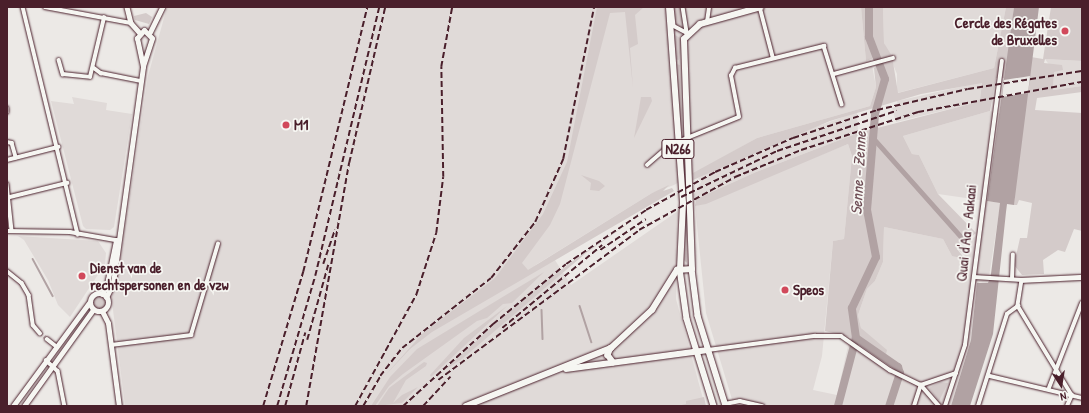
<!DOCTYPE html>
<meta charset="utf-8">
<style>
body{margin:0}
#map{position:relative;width:1089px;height:413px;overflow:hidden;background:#ece9e6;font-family:"Patrick Hand",sans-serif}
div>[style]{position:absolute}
.built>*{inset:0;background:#e0dad8}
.green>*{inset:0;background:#d4cbca}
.round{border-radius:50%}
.water>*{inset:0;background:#b1a2a3}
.pier>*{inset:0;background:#ece9e6}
.stream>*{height:1.5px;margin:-0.75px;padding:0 0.75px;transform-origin:0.75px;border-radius:0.75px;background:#b1a2a3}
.canal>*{height:4.5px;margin:-2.25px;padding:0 2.25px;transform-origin:2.25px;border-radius:2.25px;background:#b1a2a3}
.river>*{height:8px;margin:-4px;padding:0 4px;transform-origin:4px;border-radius:4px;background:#b1a2a3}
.minor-tunnel>*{height:3.5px;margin-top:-1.75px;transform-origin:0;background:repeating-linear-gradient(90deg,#ccc1c1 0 3.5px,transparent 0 5.5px)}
.roads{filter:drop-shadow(0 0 1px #4a1f2b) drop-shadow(0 0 1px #4a1f2b)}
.minor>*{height:3.5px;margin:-1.75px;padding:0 1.75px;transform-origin:1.75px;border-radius:1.75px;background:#f6f6f2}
.tertiary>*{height:4.5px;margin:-2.25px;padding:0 2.25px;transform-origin:2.25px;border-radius:2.25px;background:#f6f6f2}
.secondary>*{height:5px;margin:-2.5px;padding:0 2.5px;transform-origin:2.5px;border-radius:2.5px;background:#f6f6f2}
.secondary>.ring{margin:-2.5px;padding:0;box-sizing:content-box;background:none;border:5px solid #f6f6f2;border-radius:50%}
.primary>*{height:5.5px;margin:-2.75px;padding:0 2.75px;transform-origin:2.75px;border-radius:2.75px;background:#f6f6f2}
.trunk>*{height:6px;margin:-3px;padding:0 3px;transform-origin:3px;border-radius:3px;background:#f6f6f2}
.rail>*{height:1.5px;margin-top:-0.75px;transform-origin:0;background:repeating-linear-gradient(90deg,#4a1f2b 0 6px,transparent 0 9px)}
.dots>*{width:11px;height:11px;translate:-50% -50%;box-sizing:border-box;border:2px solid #f6f6f2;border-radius:50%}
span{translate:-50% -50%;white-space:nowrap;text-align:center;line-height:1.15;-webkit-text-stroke:3.5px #f6f6f2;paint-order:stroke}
.shield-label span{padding:1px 3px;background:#f6f6f2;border:1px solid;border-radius:3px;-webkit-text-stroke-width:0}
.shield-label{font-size:14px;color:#4a1f2b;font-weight:700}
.poi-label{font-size:15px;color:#4a1f2b;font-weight:700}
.right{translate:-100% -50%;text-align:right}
.left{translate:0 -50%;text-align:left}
.street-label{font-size:15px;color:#4a1f2b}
.water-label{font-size:16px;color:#6e4d55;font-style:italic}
.frame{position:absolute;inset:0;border:8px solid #4a1f2b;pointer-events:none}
.north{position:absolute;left:1041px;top:365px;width:40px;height:40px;-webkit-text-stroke:3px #f6f6f2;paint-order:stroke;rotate:168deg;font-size:11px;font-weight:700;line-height:16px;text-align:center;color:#4a1f2b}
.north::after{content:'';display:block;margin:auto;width:14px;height:18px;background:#4a1f2b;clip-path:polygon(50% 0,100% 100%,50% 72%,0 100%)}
</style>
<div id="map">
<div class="built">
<i style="clip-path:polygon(167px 7px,861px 7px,866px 61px,871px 60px,876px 87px,870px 106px,757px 138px,674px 185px,652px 193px,534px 266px,553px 257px,571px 285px,678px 211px,676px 299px,705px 406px,125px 406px,111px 294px,116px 286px,148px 76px)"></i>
<i style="clip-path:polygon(883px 7px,1006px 7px,994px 68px,897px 93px,897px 74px,884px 43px)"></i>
<i style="clip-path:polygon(1045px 59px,1082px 61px,1082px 86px,1053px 90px,1054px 72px)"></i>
<i style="clip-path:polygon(982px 82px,980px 99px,974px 103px,896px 122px,892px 108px,898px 106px,897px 101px)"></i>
<i style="clip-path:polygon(72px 97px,107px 103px,106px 110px,132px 114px,114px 227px,110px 230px,86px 229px,83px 226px,51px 101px,74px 104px)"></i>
<i style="clip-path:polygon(990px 111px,1001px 114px,987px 201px,1000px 203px,1000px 206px,988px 283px,979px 282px,971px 340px,951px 406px,734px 406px,706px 313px,695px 206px,848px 144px,852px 156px,844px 239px,833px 241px,822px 356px,813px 390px,837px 395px,850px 337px,884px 361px,861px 328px,858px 315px,867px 289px,875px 281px,883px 262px,884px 227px,943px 239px,952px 256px,966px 257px,957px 249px,976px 236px,980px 200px,938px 194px,919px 155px,912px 154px,903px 136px)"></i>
<i style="clip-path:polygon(857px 112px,858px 133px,756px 172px,696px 199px,694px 195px,701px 182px,698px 178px,785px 138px)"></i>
<i style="clip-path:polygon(18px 236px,98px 241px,106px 253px,105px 264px,70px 317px,58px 305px,48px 280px,24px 240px)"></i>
</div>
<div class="green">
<i style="clip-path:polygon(597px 7px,644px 7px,635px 15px,638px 44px,630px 48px,633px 88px,625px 12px,610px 13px,560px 204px,550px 225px,522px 263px,528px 270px,652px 193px,669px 185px,663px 191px,672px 188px,674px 191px,432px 332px,410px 349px,381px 380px,422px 334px,495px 278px,543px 214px,567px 162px)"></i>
<i style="clip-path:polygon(673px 7px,681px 7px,683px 28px,676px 24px)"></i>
<i style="clip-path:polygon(861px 7px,883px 7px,884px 43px,892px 56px,898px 93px,994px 68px,1006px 7px,1014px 7px,1006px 78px,996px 78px,990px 111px,903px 136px,912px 154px,919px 155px,938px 194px,976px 233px,957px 249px,965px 259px,952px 256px,943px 239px,884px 227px,883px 262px,875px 281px,867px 289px,858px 315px,861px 328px,887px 350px,884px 362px,850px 337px,825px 331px,833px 241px,844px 239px,852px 156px,848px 144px,706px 204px,695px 206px,696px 199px,756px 172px,858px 133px,974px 103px,980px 99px,982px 83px,921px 94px,830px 121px,693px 180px,693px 173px,757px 138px,870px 106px,876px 87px,874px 68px,878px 66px,874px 58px,866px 61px)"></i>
<i style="clip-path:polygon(1051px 7px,1082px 7px,1082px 61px,1045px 59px,1044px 63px,1062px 65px,1063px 70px,1054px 72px,1053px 90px,1082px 86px,1082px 92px,1037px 98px,1035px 110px,1082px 113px,1082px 231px,1074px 229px,1065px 252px,1058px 250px,1043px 260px,1044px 274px,1022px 275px,1014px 265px,1020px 238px,1027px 238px,1032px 203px,1019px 200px,1017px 205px,1014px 205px,1015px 190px,1031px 57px,1043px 59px)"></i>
<i style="clip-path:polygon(146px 13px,152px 17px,149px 24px,135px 20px,134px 16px)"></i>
<i style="clip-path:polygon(673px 34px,682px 39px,679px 60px,674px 59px)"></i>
<i style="clip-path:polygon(676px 64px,680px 65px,682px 134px,680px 134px)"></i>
<i style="clip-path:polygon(641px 97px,651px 97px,652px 101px,634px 138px)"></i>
<i style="clip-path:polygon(681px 149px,686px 154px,687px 263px,684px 260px,686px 207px)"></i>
<i style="clip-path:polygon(581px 175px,599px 181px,605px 186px,599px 191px,590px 190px,591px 183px)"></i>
<i style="clip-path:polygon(632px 221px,586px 253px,462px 359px,443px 371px,528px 295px,577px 258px)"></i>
<i style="clip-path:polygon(544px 272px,512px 303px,503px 304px,487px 318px,477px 321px,403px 374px,389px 386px,375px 406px,371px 406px,390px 377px,417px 349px)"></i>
<i class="round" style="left:92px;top:295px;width:14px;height:14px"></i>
<i style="clip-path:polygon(507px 306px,431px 377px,430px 375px,464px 338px)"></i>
<i style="clip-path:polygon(424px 362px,427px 363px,426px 366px,406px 380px,393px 403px,402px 395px,418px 387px,402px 403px,377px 406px,389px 388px)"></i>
<i style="clip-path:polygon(940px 382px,948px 383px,939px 401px,929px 388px)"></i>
<i style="clip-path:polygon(704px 397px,706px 406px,677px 406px,686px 404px,686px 401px)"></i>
</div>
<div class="water">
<i style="clip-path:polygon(1014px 7px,1039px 7px,1014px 205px,1007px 204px,1006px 212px,993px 334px,970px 406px,951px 406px,971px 340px,977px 283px,988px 283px,991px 274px,1000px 203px,987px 201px)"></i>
</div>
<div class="pier">
<i style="clip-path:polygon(1030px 76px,1028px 93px,1002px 97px,1004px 80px)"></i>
</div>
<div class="stream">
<i style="left:33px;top:259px;width:42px;rotate:61.6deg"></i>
<i style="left:580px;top:306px;width:38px;rotate:72deg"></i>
<i style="left:542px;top:310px;width:29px;rotate:88deg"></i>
</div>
<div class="canal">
<i style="left:875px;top:140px;width:135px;rotate:48.3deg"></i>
</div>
<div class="river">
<i style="left:856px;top:338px;width:51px;rotate:34.6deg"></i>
<i style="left:898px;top:367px;width:6px;rotate:72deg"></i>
<i style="left:900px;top:373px;width:35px;rotate:108deg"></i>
<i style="left:838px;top:406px;width:70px;rotate:-75.2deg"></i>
<i style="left:856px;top:338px;width:30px;rotate:-98deg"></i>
<i style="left:852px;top:308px;width:56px;rotate:-64.8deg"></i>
<i style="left:876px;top:257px;width:48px;rotate:-100.8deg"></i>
<i style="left:867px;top:210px;width:96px;rotate:-85.2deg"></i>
<i style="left:875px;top:114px;width:36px;rotate:-74deg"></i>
<i style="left:885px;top:79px;width:45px;rotate:-110.9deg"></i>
<i style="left:869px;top:37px;width:30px;rotate:-90deg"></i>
</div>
<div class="minor-tunnel">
<i style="left:40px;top:333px;width:9px;rotate:41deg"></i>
</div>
<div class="roads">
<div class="minor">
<i style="left:23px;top:7px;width:234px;rotate:76.4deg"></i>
<i style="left:45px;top:7px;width:87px;rotate:10.5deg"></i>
<i style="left:672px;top:7px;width:19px;rotate:84deg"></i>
<i style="left:674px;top:26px;width:15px;rotate:28deg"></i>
<i style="left:683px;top:7px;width:26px;rotate:81deg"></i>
<i style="left:760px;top:7px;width:52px;rotate:75.4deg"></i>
<i style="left:707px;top:22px;width:15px;rotate:-82deg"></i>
<i style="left:59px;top:60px;width:15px;rotate:74deg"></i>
<i style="left:63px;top:74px;width:27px;rotate:6deg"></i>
<i style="left:90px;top:77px;width:61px;rotate:-76.7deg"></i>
<i style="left:94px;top:68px;width:9px;rotate:36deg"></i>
<i style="left:101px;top:73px;width:41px;rotate:11.3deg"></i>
<i style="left:834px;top:74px;width:61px;rotate:-15.2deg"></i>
<i style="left:7px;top:108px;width:4px;rotate:90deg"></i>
<i style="left:7px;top:142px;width:5px;rotate:11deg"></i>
<i style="left:12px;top:143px;width:15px;rotate:74deg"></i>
<i style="left:7px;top:160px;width:53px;rotate:-14.3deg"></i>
<i style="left:647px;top:165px;width:30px;rotate:-41deg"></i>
<i style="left:670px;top:145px;width:74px;rotate:-22.1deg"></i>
<i style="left:739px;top:117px;width:42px;rotate:-101deg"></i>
<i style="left:731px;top:76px;width:9px;rotate:-63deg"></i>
<i style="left:735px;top:68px;width:92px;rotate:-13.9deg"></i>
<i style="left:824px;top:46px;width:61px;rotate:72.8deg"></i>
<i style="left:7px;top:184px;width:47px;rotate:83.9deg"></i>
<i style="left:10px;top:197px;width:59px;rotate:-13.8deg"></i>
<i style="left:7px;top:231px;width:63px;rotate:0.9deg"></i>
<i style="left:70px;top:232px;width:47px;rotate:9.9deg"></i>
<i style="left:7px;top:271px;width:19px;rotate:39deg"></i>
<i style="left:22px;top:283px;width:14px;rotate:60deg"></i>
<i style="left:29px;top:295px;width:30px;rotate:82deg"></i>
<i style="left:33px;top:325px;width:11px;rotate:49deg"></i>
<i style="left:974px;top:277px;width:48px;rotate:3.6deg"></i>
<i style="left:1022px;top:280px;width:26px;rotate:99deg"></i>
<i style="left:1012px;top:279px;width:24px;rotate:-88deg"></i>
<i style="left:1018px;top:306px;width:104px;rotate:58.8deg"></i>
<i style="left:47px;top:339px;width:11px;rotate:38deg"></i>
<i style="left:111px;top:345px;width:81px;rotate:-7.1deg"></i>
<i style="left:191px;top:335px;width:95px;rotate:-73.5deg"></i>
<i style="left:708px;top:350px;width:108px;rotate:-7.5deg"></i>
<i style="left:815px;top:336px;width:26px"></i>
<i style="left:841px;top:336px;width:60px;rotate:34.8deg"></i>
<i style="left:890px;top:370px;width:34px;rotate:26deg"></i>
<i style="left:921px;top:385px;width:28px;rotate:49deg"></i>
<i style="left:46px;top:360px;width:16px;rotate:43deg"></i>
<i style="left:58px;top:371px;width:36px;rotate:79deg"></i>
<i style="left:990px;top:376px;width:95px;rotate:13.4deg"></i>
<i style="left:921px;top:385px;width:37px;rotate:-19deg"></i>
<i style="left:1049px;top:388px;width:91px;rotate:-68.8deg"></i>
<i style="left:725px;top:404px;width:15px;rotate:-11deg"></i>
<i style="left:740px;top:401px;width:23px;rotate:13deg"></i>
<i style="left:914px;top:406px;width:22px;rotate:-72deg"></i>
<i style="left:945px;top:406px;width:64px;rotate:-71.8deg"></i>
<i style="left:965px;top:345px;width:286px;rotate:-82.6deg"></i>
<i style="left:978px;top:406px;width:96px;rotate:-72.5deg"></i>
<i style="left:1007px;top:314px;width:14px;rotate:-36deg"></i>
<i style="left:1067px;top:406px;width:12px;rotate:-66deg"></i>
</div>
<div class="tertiary">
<i style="left:127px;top:7px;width:16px;rotate:76deg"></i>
<i style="left:131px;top:23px;width:12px;rotate:48deg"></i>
<i style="left:1022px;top:280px;width:60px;rotate:-2.9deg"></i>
<i style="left:13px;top:406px;width:128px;rotate:-53.6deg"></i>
<i style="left:24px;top:406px;width:118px;rotate:-54.3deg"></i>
</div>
<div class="secondary">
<i style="left:150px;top:32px;width:28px;rotate:-64deg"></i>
<i class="ring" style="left:90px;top:293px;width:13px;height:13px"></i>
<i style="left:102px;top:294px;width:11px;rotate:-63deg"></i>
<i style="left:107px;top:284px;width:45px;rotate:-78.4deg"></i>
<i style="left:106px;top:297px;width:16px;rotate:-63deg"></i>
<i style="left:113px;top:283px;width:219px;rotate:-82.1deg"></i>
<i style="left:143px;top:66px;width:29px;rotate:-72deg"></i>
<i style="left:152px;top:38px;width:11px;rotate:-135deg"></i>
<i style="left:144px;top:30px;width:11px;rotate:131deg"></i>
<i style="left:137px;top:38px;width:29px;rotate:78deg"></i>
<i style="left:102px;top:311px;width:13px;rotate:63deg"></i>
<i style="left:108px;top:323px;width:84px;rotate:82.5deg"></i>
</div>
<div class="primary">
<i style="left:680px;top:269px;width:50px;rotate:82deg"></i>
<i style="left:687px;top:319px;width:91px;rotate:72.8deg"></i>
<i style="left:611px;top:348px;width:8px;rotate:113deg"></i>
<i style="left:608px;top:355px;width:9px;rotate:54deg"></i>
<i style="left:566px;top:369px;width:143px;rotate:-7.6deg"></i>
<i style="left:466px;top:406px;width:156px;rotate:-21.8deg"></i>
<i style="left:611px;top:348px;width:56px;rotate:-42.8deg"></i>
<i style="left:652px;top:310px;width:47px;rotate:-58deg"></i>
<i style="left:677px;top:270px;width:15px;rotate:-4deg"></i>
<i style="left:692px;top:269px;width:47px;rotate:82.7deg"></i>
<i style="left:698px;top:316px;width:94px;rotate:72.7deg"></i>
</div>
<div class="trunk">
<i style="left:669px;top:7px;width:196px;rotate:85.9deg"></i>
<i style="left:683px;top:203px;width:66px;rotate:92.6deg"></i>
<i style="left:692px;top:269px;width:230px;rotate:-92deg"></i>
<i style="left:684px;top:39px;width:22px;rotate:-43deg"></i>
<i style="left:700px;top:24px;width:63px;rotate:-15.6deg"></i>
</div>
</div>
<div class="rail">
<i style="left:681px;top:197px;width:106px;rotate:-25.6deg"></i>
<i style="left:777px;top:151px;width:126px;rotate:-18.6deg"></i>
<i style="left:600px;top:250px;width:55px;rotate:-34deg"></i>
<i style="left:323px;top:264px;width:36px;rotate:-71deg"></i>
<i style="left:502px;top:328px;width:130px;rotate:-39.7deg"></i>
<i style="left:307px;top:340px;width:78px;rotate:-74.4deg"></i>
<i style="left:438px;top:380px;width:251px;rotate:-36.7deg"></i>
<i style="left:639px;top:230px;width:110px;rotate:-28.9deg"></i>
<i style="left:735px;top:177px;width:71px;rotate:-22.2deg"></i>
<i style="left:801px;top:150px;width:123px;rotate:-18deg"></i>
<i style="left:918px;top:112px;width:167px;rotate:-10.4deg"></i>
<i style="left:263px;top:406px;width:140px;rotate:-73.4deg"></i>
<i style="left:303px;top:272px;width:273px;rotate:-76.4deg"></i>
<i style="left:277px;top:406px;width:135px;rotate:-73.7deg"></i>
<i style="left:315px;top:276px;width:277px;rotate:-76.6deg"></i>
<i style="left:285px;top:406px;width:76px;rotate:-74.7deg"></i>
<i style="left:306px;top:406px;width:247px;rotate:-80deg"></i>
<i style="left:349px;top:163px;width:160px;rotate:-77deg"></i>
<i style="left:355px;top:406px;width:127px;rotate:-61.2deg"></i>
<i style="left:416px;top:295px;width:65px;rotate:-72.1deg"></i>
<i style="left:436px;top:233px;width:56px;rotate:-82.9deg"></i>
<i style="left:443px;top:177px;width:110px;rotate:-91deg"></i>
<i style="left:441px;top:67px;width:61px;rotate:-79.6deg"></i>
<i style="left:363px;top:406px;width:34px;rotate:-60deg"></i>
<i style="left:380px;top:376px;width:36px;rotate:-52deg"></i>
<i style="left:402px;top:348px;width:113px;rotate:-38.2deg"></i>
<i style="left:491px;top:278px;width:71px;rotate:-51.8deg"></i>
<i style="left:535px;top:222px;width:69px;rotate:-66deg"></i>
<i style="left:563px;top:159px;width:155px;rotate:-78.5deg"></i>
<i style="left:403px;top:406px;width:122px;rotate:-42.3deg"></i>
<i style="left:493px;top:324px;width:94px;rotate:-39.4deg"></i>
<i style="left:566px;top:264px;width:97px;rotate:-34deg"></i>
<i style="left:646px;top:210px;width:79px;rotate:-28.8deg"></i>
<i style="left:715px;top:172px;width:85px;rotate:-23.6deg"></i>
<i style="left:793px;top:138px;width:89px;rotate:-18.4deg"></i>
<i style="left:877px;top:110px;width:93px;rotate:-13deg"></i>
<i style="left:968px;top:89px;width:115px;rotate:-9deg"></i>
<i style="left:423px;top:406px;width:40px;rotate:-47deg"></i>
</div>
<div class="dots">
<i style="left:1065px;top:31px;background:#d1495b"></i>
<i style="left:286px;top:125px;background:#d1495b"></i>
<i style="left:82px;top:276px;background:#d1495b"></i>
<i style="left:785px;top:290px;background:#d1495b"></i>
</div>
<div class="shield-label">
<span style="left:678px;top:149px">N266</span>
</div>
<div class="poi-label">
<span class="right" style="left:1057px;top:31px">Cercle des Régates<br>de Bruxelles</span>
<span class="left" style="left:294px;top:125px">M1</span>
<span class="left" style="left:90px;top:276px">Dienst van de<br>rechtspersonen en de vzw</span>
<span class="left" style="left:793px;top:290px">Speos</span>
</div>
<div class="street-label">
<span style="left:966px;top:233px;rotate:-84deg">Quai d'Aa - Aakaai</span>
</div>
<div class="water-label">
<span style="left:858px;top:173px;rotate:-87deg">Senne - Zenne</span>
</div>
<div class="frame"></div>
<div class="north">N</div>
</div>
